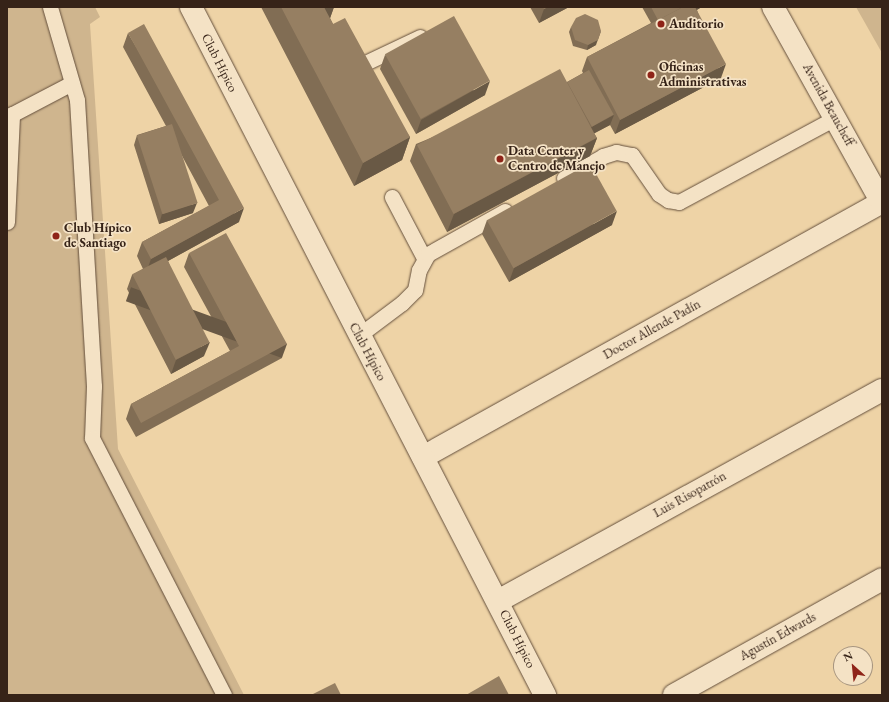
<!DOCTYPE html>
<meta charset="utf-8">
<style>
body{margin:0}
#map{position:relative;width:889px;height:702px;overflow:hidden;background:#eed3a6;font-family:"EB Garamond",serif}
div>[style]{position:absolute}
.green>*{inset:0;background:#cfb58e}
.roads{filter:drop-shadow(0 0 1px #644f3c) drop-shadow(0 0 1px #644f3c)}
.service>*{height:15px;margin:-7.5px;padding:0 7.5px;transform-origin:7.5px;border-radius:7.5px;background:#f4e2c5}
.minor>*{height:22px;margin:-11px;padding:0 11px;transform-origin:11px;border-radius:11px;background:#f4e2c5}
.secondary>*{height:22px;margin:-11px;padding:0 11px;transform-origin:11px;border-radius:11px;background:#f4e2c5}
.wall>*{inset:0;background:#816d54}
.shaded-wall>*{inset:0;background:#695945;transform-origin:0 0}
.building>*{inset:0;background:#967f62;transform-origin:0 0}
.dots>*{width:11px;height:11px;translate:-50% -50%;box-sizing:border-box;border:2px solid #f4e2c5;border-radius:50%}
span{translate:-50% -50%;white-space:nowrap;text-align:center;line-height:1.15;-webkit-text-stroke:3.5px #f4e2c5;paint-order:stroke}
.poi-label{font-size:13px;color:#362318;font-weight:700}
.left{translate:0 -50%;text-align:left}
.street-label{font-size:13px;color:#362318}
.frame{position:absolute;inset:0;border:8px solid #362318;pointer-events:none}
.north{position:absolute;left:833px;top:646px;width:40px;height:40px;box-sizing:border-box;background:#f4e2c5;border:1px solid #a89680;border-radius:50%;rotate:333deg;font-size:11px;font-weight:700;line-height:16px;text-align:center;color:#362318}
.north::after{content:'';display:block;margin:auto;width:14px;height:18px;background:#8f2418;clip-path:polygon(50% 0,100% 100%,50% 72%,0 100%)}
</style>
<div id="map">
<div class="green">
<i style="clip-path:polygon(7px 7px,95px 7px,100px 17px,90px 24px,118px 449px,244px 695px,7px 695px)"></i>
<i style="clip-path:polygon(856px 7px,882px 7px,882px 53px)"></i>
</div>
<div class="roads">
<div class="service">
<i style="left:50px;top:7px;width:97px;rotate:73.8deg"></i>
<i style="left:77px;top:100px;width:287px;rotate:86.6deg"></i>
<i style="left:94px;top:386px;width:52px;rotate:92.2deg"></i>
<i style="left:92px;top:438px;width:289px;rotate:62.8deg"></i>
<i style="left:352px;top:59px;width:8px;rotate:40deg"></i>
<i style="left:358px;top:64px;width:5px"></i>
<i style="left:363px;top:64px;width:63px;rotate:-25.3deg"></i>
<i style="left:7px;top:117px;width:73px;rotate:-27.6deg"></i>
<i style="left:564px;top:178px;width:45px;rotate:-29.4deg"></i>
<i style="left:603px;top:156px;width:14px;rotate:-17deg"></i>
<i style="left:616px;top:152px;width:16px;rotate:11deg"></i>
<i style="left:632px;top:155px;width:47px;rotate:55.3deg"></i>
<i style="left:659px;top:194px;width:11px;rotate:34deg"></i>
<i style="left:668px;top:200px;width:11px;rotate:10deg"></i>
<i style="left:679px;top:202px;width:177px;rotate:-28.3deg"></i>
<i style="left:392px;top:197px;width:69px;rotate:62.3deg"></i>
<i style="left:7px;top:222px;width:108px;rotate:-87.3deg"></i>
<i style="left:358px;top:336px;width:55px;rotate:-36.9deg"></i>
<i style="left:402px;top:303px;width:18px;rotate:-45deg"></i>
<i style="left:415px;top:290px;width:20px;rotate:-79deg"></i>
<i style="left:419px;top:270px;width:18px;rotate:-61deg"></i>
<i style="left:428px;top:254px;width:88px;rotate:-29.2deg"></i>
</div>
<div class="minor">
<i style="left:423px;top:457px;width:525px;rotate:-29.05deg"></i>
<i style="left:498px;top:601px;width:438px;rotate:-28.8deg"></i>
<i style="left:674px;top:695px;width:238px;rotate:-29.1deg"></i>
</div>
<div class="secondary">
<i style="left:191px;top:7px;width:774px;rotate:62.77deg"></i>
<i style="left:773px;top:7px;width:224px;rotate:60.9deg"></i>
</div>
</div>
<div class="wall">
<i style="clip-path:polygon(261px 7px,334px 7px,330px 18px,333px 24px,410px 137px,402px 160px,354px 186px)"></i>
<i style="clip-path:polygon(530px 7px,569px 7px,539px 23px)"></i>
<i style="clip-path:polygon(642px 7px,701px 7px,700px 8px,697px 10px,721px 78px,615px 134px,610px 125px,594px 133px,597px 138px,590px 156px,447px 232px,410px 161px,416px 144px,567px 82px,583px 73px,582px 71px,587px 57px,651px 23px)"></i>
<i style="clip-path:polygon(571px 27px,596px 45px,587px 50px,573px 46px,569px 32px)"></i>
<i style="clip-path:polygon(128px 33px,239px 222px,168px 261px,204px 356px,171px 374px,127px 289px,132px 275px,143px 269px,137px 256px,142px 242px,209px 206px,181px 154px,193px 213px,159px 224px,134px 145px,137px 135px,166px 126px,123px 47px)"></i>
<i style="clip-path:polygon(385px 55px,485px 95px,416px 134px,380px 69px)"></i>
<i style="clip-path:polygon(487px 220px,612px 225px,509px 282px,482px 234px)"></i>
<i style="clip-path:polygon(189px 253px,282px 358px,136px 437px,126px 419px,131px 404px,230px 351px,184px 267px)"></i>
</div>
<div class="shaded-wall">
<i style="clip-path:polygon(324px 7px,334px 7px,328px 24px)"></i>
<i style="clip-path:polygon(548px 7px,569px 7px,539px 23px,544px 9px)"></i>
<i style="clip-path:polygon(688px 7px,701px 7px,700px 8px,656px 32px)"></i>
<i style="clip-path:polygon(601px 31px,596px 45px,587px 50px,588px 45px)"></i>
<i style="clip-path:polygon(726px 64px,721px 78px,615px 134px,620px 120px)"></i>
<i style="clip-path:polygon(490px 81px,485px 95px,416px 134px,421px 120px)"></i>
<i style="clip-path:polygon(614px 115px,610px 125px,582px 140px,586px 130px)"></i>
<i style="clip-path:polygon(410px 137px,402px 160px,354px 186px,363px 163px)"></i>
<i style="clip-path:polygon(597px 138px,590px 156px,447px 232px,454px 214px)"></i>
<i style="clip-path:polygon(197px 203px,193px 213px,159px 224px,162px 214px)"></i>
<i style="clip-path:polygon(244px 208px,239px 222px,146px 273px,151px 259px)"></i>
<i style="clip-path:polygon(617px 211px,612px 225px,509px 282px,514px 268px)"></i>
<i style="clip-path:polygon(210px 342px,204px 356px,171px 374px,176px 360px)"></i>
<i style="left:287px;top:344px;width:15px;height:166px;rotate:110deg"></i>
</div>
<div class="building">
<i style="clip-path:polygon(281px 7px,324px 7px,333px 24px,345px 18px,410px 137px,363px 163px)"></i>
<i style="clip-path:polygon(543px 7px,548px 7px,544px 9px)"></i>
<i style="clip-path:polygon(651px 7px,683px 7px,658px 20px)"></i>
<i style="clip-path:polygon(683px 7px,695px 7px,726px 64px,620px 120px,587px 57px)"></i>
<i style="clip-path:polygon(585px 14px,598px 20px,601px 31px,598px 40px,588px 45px,575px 40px,571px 27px,576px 18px)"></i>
<i style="left:454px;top:16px;width:74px;height:79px;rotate:61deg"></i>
<i style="clip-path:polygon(144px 24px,244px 208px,151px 259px,142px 242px,219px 200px,128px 33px)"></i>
<i style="left:560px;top:69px;width:78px;height:162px;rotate:62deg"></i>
<i style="left:589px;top:70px;width:51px;height:25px;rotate:61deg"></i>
<i style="left:172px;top:124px;width:83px;height:37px;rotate:72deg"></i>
<i style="left:590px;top:163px;width:55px;height:118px;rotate:61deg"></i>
<i style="clip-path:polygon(226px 233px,287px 344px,141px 423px,131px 404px,239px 346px,189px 253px)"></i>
<i style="left:166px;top:257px;width:96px;height:38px;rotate:63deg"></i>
<i style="clip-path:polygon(499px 676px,509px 695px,466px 695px)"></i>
<i style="clip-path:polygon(335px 683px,341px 695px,311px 695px)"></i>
</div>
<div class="dots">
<i style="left:661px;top:24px;background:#8f2418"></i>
<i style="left:651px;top:75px;background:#8f2418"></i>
<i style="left:500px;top:159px;background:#8f2418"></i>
<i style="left:56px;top:236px;background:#8f2418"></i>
</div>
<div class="poi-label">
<span class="left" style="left:669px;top:24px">Auditorio</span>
<span class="left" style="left:659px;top:75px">Oficinas<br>Administrativas</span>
<span class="left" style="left:508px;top:159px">Data Center y<br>Centro de Manejo</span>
<span class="left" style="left:64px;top:236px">Club Hípico<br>de Santiago</span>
</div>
<div class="street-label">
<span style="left:219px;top:63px;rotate:63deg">Club Hípico</span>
<span style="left:828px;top:105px;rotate:61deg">Avenida Beaucheff</span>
<span style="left:652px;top:330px;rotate:-29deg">Doctor Allende Padín</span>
<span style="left:367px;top:352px;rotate:62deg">Club Hípico</span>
<span style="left:690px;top:495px;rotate:-29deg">Luis Risopatrón</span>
<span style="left:778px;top:637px;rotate:-29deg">Agustín Edwards</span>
<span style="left:517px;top:639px;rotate:63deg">Club Hípico</span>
</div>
<div class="frame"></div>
<div class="north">N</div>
</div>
